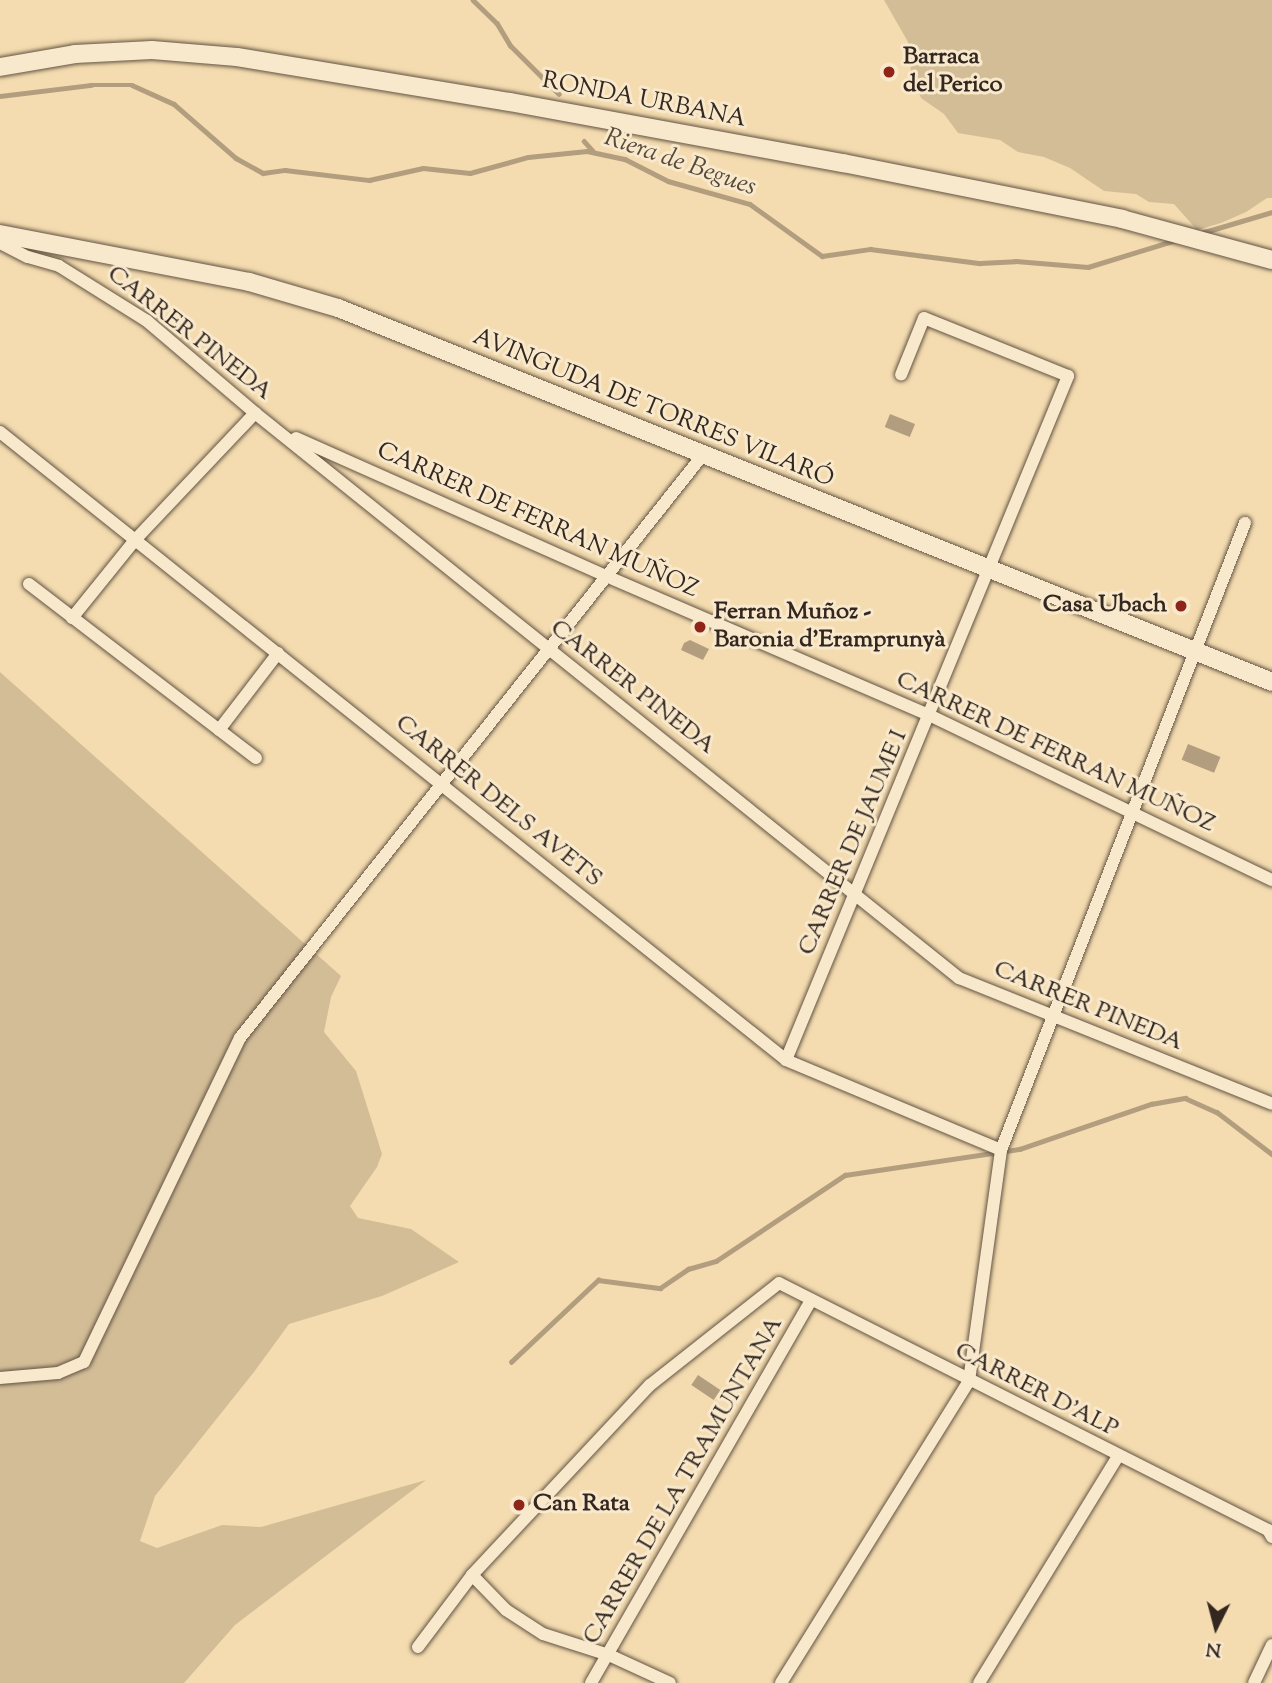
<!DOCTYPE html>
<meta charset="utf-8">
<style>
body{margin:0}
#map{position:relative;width:1272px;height:1683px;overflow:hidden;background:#f4dcb0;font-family:"Sorts Mill Goudy",serif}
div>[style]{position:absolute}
.green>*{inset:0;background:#d3bd97}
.water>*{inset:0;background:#b29e7f;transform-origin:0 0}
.stream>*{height:4.5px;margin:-2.25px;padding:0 2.25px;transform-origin:2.25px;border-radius:2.25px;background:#b29e7f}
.roads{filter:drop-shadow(0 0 2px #635443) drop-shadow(0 0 2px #635443)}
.street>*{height:12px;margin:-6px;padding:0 6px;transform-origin:6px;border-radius:6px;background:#f8e8cc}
.secondary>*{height:18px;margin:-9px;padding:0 9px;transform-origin:9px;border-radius:9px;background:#f8e8cc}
.dots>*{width:19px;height:19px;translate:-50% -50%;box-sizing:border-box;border:4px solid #f8e8cc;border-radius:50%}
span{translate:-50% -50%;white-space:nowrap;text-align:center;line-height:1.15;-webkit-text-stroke:6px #f8e8cc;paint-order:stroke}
.poi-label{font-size:24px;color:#33271f;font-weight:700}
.left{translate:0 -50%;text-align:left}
.right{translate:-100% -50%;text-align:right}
.street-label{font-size:24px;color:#33271f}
.water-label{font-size:26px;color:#594b3c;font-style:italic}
.north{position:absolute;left:1181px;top:1592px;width:70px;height:70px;-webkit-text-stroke:5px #f8e8cc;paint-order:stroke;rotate:186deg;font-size:19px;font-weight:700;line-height:28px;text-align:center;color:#33271f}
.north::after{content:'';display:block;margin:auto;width:24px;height:32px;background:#33271f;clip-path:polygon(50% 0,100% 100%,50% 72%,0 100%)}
</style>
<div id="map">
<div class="green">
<i style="clip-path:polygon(884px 0,1272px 0,1272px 198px,1267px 198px,1246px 212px,1221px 223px,1197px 230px,1174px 204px,1149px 202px,1136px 194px,1104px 191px,1070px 168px,1044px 157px,1018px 152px,1000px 140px,958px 133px,944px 114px,921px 98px,911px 72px,908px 42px)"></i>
<i style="clip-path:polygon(0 672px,341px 976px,331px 997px,324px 1032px,356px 1071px,382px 1154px,377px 1167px,350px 1206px,358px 1218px,411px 1229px,459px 1262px,382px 1296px,289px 1324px,254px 1372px,155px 1496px,140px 1541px,157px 1548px,222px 1525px,261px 1527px,426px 1480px,235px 1625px,184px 1683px,0 1683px)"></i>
</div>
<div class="water">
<i style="left:890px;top:414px;width:27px;height:14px;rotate:22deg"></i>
<i style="clip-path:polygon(690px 640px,709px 649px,703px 660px,681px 650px,684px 643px)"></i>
<i style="left:1188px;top:744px;width:35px;height:17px;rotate:22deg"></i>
<i style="left:698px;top:1375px;width:27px;height:12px;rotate:34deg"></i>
</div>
<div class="stream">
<i style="left:473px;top:0;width:33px;rotate:44deg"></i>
<i style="left:497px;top:23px;width:26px;rotate:59deg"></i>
<i style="left:510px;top:45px;width:69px;rotate:45deg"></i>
<i style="left:0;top:96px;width:92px;rotate:-6.9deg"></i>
<i style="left:91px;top:85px;width:41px"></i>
<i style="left:132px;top:85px;width:46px;rotate:24.3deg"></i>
<i style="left:174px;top:104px;width:82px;rotate:41.1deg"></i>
<i style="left:236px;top:158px;width:31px;rotate:29deg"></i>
<i style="left:263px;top:173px;width:22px;rotate:-8deg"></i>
<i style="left:285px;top:170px;width:85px;rotate:6.8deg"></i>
<i style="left:369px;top:180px;width:55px;rotate:-12.5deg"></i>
<i style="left:423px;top:168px;width:47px;rotate:6.1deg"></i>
<i style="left:470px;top:173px;width:60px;rotate:-15.4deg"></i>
<i style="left:528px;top:157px;width:59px;rotate:-5.8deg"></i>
<i style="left:587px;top:151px;width:39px;rotate:12deg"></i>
<i style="left:625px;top:159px;width:48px;rotate:27.1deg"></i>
<i style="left:668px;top:181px;width:85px;rotate:15.7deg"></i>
<i style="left:750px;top:204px;width:89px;rotate:35.8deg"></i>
<i style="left:822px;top:256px;width:49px;rotate:-8.3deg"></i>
<i style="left:870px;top:249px;width:111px;rotate:7.3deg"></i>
<i style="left:980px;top:263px;width:35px;rotate:-3deg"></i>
<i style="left:1015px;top:261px;width:73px;rotate:4.7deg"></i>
<i style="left:1088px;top:267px;width:92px;rotate:-17.1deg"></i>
<i style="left:584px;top:141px;width:13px;rotate:48deg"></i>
<i style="left:1198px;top:234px;width:77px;rotate:-16.6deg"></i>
<i style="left:511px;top:1362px;width:120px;rotate:-43.3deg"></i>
<i style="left:598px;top:1280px;width:63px;rotate:7.4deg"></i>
<i style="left:660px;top:1288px;width:34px;rotate:-34deg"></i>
<i style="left:688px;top:1269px;width:29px;rotate:-16deg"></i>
<i style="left:716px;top:1261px;width:155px;rotate:-33.7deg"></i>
<i style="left:845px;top:1175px;width:177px;rotate:-8.5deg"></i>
<i style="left:1020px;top:1149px;width:139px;rotate:-19deg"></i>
<i style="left:1151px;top:1104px;width:35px;rotate:-10deg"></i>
<i style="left:1185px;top:1098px;width:35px;rotate:24deg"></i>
<i style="left:1217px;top:1112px;width:69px;rotate:37.4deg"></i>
</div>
<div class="roads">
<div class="street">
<i style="left:0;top:243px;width:31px;rotate:27deg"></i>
<i style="left:28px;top:257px;width:32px;rotate:16deg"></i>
<i style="left:59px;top:266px;width:104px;rotate:32deg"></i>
<i style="left:147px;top:321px;width:142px;rotate:40.4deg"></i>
<i style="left:255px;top:413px;width:903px;rotate:38.75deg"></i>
<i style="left:959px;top:978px;width:337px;rotate:21.9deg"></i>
<i style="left:0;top:432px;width:1006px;rotate:38.62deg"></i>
<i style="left:786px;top:1060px;width:233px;rotate:22.7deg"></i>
<i style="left:296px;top:438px;width:339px;rotate:24deg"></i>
<i style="left:606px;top:576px;width:352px;rotate:23.3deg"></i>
<i style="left:929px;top:715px;width:381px;rotate:25.7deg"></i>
<i style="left:29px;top:584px;width:286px;rotate:37.5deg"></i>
<i style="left:72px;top:618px;width:100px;rotate:-51.1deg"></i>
<i style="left:135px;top:540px;width:175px;rotate:-46.6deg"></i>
<i style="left:219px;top:730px;width:97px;rotate:-52.5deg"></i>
<i style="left:786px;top:1060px;width:740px;rotate:-67.59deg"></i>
<i style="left:1068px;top:376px;width:155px;rotate:-158.1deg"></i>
<i style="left:924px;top:318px;width:61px;rotate:112deg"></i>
<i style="left:0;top:1378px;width:58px;rotate:-4.9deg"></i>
<i style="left:58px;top:1373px;width:28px;rotate:-23deg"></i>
<i style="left:84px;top:1362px;width:360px;rotate:-64.3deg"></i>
<i style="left:240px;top:1038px;width:743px;rotate:-51.56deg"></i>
<i style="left:472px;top:1575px;width:49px;rotate:45.8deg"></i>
<i style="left:506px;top:1610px;width:44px;rotate:33deg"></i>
<i style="left:543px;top:1634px;width:69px;rotate:17.7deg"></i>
<i style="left:609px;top:1655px;width:67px;rotate:24.7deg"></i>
<i style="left:418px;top:1647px;width:90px;rotate:-53.1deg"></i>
<i style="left:472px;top:1575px;width:260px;rotate:-46.9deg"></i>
<i style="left:650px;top:1385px;width:164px;rotate:-38.3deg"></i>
<i style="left:779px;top:1283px;width:548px;rotate:26.8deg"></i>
<i style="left:1268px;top:1530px;width:8px;rotate:60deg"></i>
<i style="left:591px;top:1683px;width:442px;rotate:-60.1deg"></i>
<i style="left:781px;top:1683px;width:356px;rotate:-58.1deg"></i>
<i style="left:969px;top:1381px;width:233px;rotate:-82.1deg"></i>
<i style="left:1001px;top:1150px;width:673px;rotate:-68.74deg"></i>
<i style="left:979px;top:1683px;width:266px;rotate:-58.5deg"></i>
<i style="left:1254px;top:1683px;width:42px;rotate:-64.7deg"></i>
</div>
<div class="secondary">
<i style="left:0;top:67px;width:76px;rotate:-9.8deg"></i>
<i style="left:75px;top:54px;width:77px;rotate:-3deg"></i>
<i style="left:152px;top:50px;width:85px;rotate:4.7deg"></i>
<i style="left:237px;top:57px;width:277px;rotate:9.4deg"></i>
<i style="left:510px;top:102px;width:339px;rotate:10.4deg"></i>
<i style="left:843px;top:163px;width:285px;rotate:11.3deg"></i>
<i style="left:1122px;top:219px;width:156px;rotate:15.3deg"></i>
<i style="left:0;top:234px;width:254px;rotate:10.9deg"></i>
<i style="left:249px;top:282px;width:93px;rotate:16.3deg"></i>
<i style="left:338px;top:308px;width:1006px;rotate:21.82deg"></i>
</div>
</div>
<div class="dots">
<i style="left:889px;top:72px;background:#8f2418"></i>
<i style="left:1181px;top:606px;background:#8f2418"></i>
<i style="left:700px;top:627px;background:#8f2418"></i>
<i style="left:519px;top:1505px;background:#8f2418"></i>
</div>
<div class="poi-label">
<span class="left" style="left:903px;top:72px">Barraca<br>del Perico</span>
<span class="right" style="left:1167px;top:606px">Casa Ubach</span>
<span class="left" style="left:714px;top:627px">Ferran Muñoz -<br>Baronia d'Eramprunyà</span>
<span class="left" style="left:533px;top:1505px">Can Rata</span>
</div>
<div class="street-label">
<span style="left:644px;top:101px;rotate:11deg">RONDA URBANA</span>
<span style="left:189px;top:334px;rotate:38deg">CARRER PINEDA</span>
<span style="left:653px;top:409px;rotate:22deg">AVINGUDA DE TORRES VILARÓ</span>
<span style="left:537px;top:521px;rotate:24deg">CARRER DE FERRAN MUÑOZ</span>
<span style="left:632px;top:688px;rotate:38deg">CARRER PINEDA</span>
<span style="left:1055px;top:753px;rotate:25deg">CARRER DE FERRAN MUÑOZ</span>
<span style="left:498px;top:802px;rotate:39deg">CARRER DELS AVETS</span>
<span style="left:854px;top:843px;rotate:-67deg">CARRER DE JAUME I</span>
<span style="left:1088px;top:1007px;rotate:22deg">CARRER PINEDA</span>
<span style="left:1036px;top:1391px;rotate:27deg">CARRER D'ALP</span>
<span style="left:684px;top:1481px;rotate:-60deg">CARRER DE LA TRAMUNTANA</span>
</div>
<div class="water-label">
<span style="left:680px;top:163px;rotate:19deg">Riera de Begues</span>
</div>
<div class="north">N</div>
</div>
